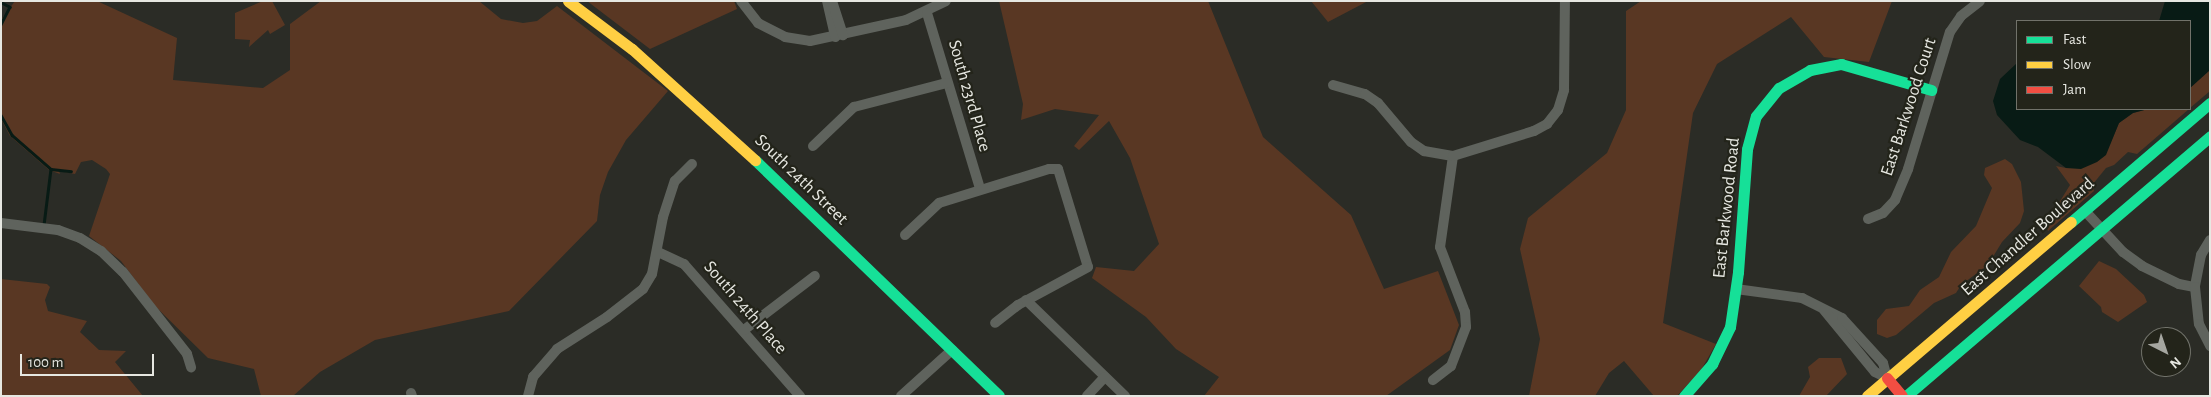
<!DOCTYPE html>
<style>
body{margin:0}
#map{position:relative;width:2211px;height:397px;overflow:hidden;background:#2b2c26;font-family:"Alegreya Sans",sans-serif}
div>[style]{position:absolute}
.green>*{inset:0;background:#593723}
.water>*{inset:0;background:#081b15}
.stream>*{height:2.5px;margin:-1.25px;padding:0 1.25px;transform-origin:1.25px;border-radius:1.25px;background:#081b15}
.street>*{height:10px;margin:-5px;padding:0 5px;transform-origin:5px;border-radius:5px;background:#5f635d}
.fast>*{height:11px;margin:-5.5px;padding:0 5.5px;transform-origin:5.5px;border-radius:5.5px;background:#16e098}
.slow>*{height:11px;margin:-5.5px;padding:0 5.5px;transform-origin:5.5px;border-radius:5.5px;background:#ffcf43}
.jam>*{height:11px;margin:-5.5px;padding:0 5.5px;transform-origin:5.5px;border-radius:5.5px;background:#f24e42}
span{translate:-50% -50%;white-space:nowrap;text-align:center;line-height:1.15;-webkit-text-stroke:4.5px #23241a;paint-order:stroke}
.street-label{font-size:18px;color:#e6e7e1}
.frame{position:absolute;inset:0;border:2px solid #e6e7e1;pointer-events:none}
.legend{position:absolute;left:2016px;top:20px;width:175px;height:90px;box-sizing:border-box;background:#23241a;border:1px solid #71726a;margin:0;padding:6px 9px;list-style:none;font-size:15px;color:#e6e7e1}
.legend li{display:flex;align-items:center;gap:10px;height:25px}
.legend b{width:25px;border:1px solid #71726a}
.north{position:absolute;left:2141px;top:327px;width:50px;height:50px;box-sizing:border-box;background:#23241a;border:1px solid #71726a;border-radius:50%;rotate:139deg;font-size:14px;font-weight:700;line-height:20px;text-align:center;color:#e6e7e1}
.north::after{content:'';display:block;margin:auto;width:18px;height:22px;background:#a5a6a0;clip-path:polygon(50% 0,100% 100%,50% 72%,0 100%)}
.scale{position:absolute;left:20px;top:354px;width:134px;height:22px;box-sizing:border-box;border:2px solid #e6e7e1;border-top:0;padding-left:6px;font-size:15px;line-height:18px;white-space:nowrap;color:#e6e7e1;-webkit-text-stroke:4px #23241a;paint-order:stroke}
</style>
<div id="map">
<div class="green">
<i style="clip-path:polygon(15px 1px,97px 1px,177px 38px,173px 80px,263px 88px,290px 70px,290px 24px,321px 1px,479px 1px,501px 19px,523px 23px,537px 21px,557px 6px,668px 91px,626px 140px,608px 172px,600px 195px,597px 221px,509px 311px,375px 340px,320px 372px,293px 396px,261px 396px,254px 369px,208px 358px,155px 306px,121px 261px,89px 236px,110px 174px,106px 169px,92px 160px,81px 162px,75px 174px,59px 171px,60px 174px,49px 170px,10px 136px,1px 119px,1px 20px)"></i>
<i style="clip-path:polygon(263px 1px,272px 1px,285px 25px,270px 34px,268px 30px,249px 47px,250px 40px,235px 39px,235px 13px)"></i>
<i style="clip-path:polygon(587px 1px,734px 1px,737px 9px,650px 49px)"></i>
<i style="clip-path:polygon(999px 1px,1208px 1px,1263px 137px,1351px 215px,1384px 289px,1438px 271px,1459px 325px,1450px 350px,1386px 396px,1204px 396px,1219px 377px,1176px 349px,1146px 317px,1092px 278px,1096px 267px,1134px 271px,1159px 244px,1130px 158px,1109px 121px,1079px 150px,1074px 146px,1099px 115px,1055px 109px,1021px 120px,1023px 104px)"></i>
<i style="clip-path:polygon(1311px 1px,1368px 1px,1328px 22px)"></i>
<i style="clip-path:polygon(1641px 1px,1892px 1px,1869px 62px,1824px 57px,1791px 17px,1717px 64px,1693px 113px,1663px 323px,1716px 344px,1701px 370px,1677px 396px,1654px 396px,1624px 361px,1609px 373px,1595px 396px,1529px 396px,1540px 339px,1520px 249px,1528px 218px,1607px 153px,1626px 110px,1626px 11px)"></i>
<i style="clip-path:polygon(2210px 70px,2210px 91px,2190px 108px,2190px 88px)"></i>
<i style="clip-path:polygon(2148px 109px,2189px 109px,2137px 154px,2128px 152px,2114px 165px,2106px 168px,2093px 184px,2094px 191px,2048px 231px,2044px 221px,2046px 215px,2057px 206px,2070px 185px,2056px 166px,2066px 168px,2110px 144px,2119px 123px,2133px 113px)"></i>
<i style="clip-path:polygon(2005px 159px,2012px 164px,2021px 182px,2024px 211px,2020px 223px,2002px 242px,1988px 265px,1961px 285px,1956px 293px,1934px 303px,1896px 335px,1887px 338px,1877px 334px,1877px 320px,1886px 309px,1909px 306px,1920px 290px,1939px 277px,1951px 252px,1976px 226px,1992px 188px,1984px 175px,1985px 168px)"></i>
<i style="clip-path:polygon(2099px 261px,2116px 269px,2144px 295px,2147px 302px,2118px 322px,2102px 312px,2101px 307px,2079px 286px)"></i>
<i style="clip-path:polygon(1px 279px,47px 284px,50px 287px,45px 300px,48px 311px,87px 321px,80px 332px,99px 350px,126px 351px,115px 362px,143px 396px,1px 396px)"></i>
<i style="clip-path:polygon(1819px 358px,1841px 358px,1847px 374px,1826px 396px,1799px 396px,1810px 377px,1808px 367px)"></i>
</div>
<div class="water">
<i style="clip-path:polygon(2165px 1px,2210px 1px,2210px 70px,2190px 88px,2190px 21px,2159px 21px)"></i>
<i style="clip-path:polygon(2017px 63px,2017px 109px,2148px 109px,2133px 113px,2119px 123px,2106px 155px,2097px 162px,2081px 169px,2066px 168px,2038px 147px,2020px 140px,1997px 115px,1993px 101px,2000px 79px)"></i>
</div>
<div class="stream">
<i style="left:1px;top:2px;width:10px;rotate:29deg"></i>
<i style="left:10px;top:7px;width:20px;rotate:117deg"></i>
<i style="left:1px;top:115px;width:23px;rotate:61deg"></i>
<i style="left:12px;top:135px;width:52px;rotate:41.1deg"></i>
<i style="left:51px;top:169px;width:56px;rotate:97.1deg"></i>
<i style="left:51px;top:169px;width:20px;rotate:6deg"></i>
</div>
<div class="street">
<i style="left:741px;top:1px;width:28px;rotate:52deg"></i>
<i style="left:758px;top:23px;width:30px;rotate:27deg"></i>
<i style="left:785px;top:37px;width:25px;rotate:9deg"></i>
<i style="left:810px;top:41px;width:98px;rotate:-12.3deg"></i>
<i style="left:906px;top:20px;width:44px;rotate:-25.4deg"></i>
<i style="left:827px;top:1px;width:37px;rotate:77deg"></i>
<i style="left:832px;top:1px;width:36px;rotate:72deg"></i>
<i style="left:927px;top:13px;width:184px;rotate:73.2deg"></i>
<i style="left:1333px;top:85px;width:33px;rotate:16deg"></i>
<i style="left:1365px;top:94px;width:16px;rotate:35deg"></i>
<i style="left:1378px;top:103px;width:51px;rotate:49.8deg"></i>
<i style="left:1411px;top:142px;width:16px;rotate:35deg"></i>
<i style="left:1424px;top:151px;width:29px;rotate:10deg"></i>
<i style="left:1453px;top:156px;width:92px;rotate:98.1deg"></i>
<i style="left:1440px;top:247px;width:70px;rotate:69deg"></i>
<i style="left:1465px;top:312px;width:15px;rotate:86deg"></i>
<i style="left:1466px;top:327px;width:42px;rotate:111deg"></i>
<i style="left:1451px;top:366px;width:23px;rotate:142deg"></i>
<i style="left:813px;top:146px;width:57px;rotate:-43.6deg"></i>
<i style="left:854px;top:107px;width:96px;rotate:-14.5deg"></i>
<i style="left:1453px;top:156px;width:85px;rotate:-17.2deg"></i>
<i style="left:1534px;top:131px;width:15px;rotate:-28deg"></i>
<i style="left:1547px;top:124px;width:18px;rotate:-52deg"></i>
<i style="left:1558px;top:110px;width:21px;rotate:-73deg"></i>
<i style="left:1564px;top:90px;width:89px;rotate:-89.4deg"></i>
<i style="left:2085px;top:211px;width:56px;rotate:47.2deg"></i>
<i style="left:2123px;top:252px;width:24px;rotate:36deg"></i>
<i style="left:2142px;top:266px;width:41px;rotate:25.9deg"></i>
<i style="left:2179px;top:284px;width:16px;rotate:11deg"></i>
<i style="left:1868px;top:219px;width:16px;rotate:-22deg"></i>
<i style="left:1883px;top:213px;width:18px;rotate:-47deg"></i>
<i style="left:1895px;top:200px;width:34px;rotate:-67deg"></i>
<i style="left:1908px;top:169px;width:143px;rotate:-73deg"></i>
<i style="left:1950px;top:32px;width:19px;rotate:-55deg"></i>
<i style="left:1961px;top:16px;width:24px;rotate:-38deg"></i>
<i style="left:1px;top:223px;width:57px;rotate:7deg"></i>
<i style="left:58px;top:230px;width:23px;rotate:20deg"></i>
<i style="left:80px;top:238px;width:25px;rotate:32deg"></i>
<i style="left:101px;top:251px;width:30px;rotate:44deg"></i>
<i style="left:123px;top:272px;width:104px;rotate:52deg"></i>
<i style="left:187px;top:354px;width:14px;rotate:73deg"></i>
<i style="left:905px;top:235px;width:47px;rotate:-43.3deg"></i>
<i style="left:939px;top:203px;width:115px;rotate:-17.2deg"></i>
<i style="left:1049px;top:169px;width:9px"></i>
<i style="left:1058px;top:169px;width:102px;rotate:73deg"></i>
<i style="left:1088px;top:267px;width:80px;rotate:151.5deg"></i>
<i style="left:1018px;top:305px;width:29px;rotate:142deg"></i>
<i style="left:2210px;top:240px;width:17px;rotate:121deg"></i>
<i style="left:2201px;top:255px;width:33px;rotate:101deg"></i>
<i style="left:2195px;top:287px;width:37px;rotate:84deg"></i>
<i style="left:2199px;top:324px;width:25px;rotate:63deg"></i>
<i style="left:658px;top:252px;width:29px;rotate:25deg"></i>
<i style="left:684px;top:264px;width:176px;rotate:48.7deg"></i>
<i style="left:1736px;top:289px;width:67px;rotate:7.8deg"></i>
<i style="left:1802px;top:298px;width:45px;rotate:26.6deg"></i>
<i style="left:1842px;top:318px;width:61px;rotate:47.7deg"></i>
<i style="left:1883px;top:363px;width:16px;rotate:75deg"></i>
<i style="left:1026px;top:300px;width:138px;rotate:44.1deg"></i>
<i style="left:1824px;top:310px;width:80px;rotate:50.6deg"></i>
<i style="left:1875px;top:372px;width:13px;rotate:27deg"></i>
<i style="left:744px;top:330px;width:89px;rotate:-37.3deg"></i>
<i style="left:411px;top:393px;width:3px;rotate:72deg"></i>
<i style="left:528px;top:396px;width:20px;rotate:-75deg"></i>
<i style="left:533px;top:377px;width:37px;rotate:-49deg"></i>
<i style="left:557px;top:349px;width:59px;rotate:-32.6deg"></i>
<i style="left:607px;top:317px;width:46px;rotate:-37.9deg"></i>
<i style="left:643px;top:289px;width:17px;rotate:-59deg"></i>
<i style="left:652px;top:274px;width:58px;rotate:-79.1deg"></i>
<i style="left:663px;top:217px;width:38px;rotate:-72deg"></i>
<i style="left:675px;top:181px;width:24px;rotate:-45deg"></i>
<i style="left:901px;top:396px;width:69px;rotate:-42deg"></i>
<i style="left:1087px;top:396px;width:26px;rotate:-47deg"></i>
</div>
<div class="fast">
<i style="left:755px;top:160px;width:339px;rotate:44deg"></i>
<i style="left:2071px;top:222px;width:183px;rotate:-40.6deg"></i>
<i style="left:1684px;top:396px;width:43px;rotate:-48.8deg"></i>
<i style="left:1712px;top:364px;width:41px;rotate:-64.1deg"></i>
<i style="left:1730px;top:327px;width:56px;rotate:-81.7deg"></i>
<i style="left:1738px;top:272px;width:123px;rotate:-85.8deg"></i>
<i style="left:1747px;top:149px;width:34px;rotate:-75deg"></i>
<i style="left:1756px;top:116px;width:36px;rotate:-51deg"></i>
<i style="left:1779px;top:88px;width:36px;rotate:-30deg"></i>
<i style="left:1810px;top:70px;width:32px;rotate:-11deg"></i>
<i style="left:1841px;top:64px;width:94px;rotate:16.1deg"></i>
<i style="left:1906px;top:396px;width:400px;rotate:-40.5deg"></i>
</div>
<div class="slow">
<i style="left:568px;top:1px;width:80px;rotate:36.9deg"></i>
<i style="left:632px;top:49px;width:166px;rotate:42.1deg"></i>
<i style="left:1867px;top:396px;width:268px;rotate:-40.5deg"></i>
</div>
<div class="jam">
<i style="left:1887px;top:378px;width:23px;rotate:50deg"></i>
</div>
<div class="street-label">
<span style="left:969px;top:96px;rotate:74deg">South 23rd Place</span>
<span style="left:1909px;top:107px;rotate:-72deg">East Barkwood Court</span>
<span style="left:801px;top:180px;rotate:44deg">South 24th Street</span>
<span style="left:1727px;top:208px;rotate:-84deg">East Barkwood Road</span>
<span style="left:2028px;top:237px;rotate:-41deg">East Chandler Boulevard</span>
<span style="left:745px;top:308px;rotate:49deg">South 24th Place</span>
</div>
<div class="frame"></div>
<ul class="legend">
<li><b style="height:6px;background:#16e098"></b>Fast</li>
<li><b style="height:6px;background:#ffcf43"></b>Slow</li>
<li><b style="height:6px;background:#f24e42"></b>Jam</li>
</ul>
<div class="north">N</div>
<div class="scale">100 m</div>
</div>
